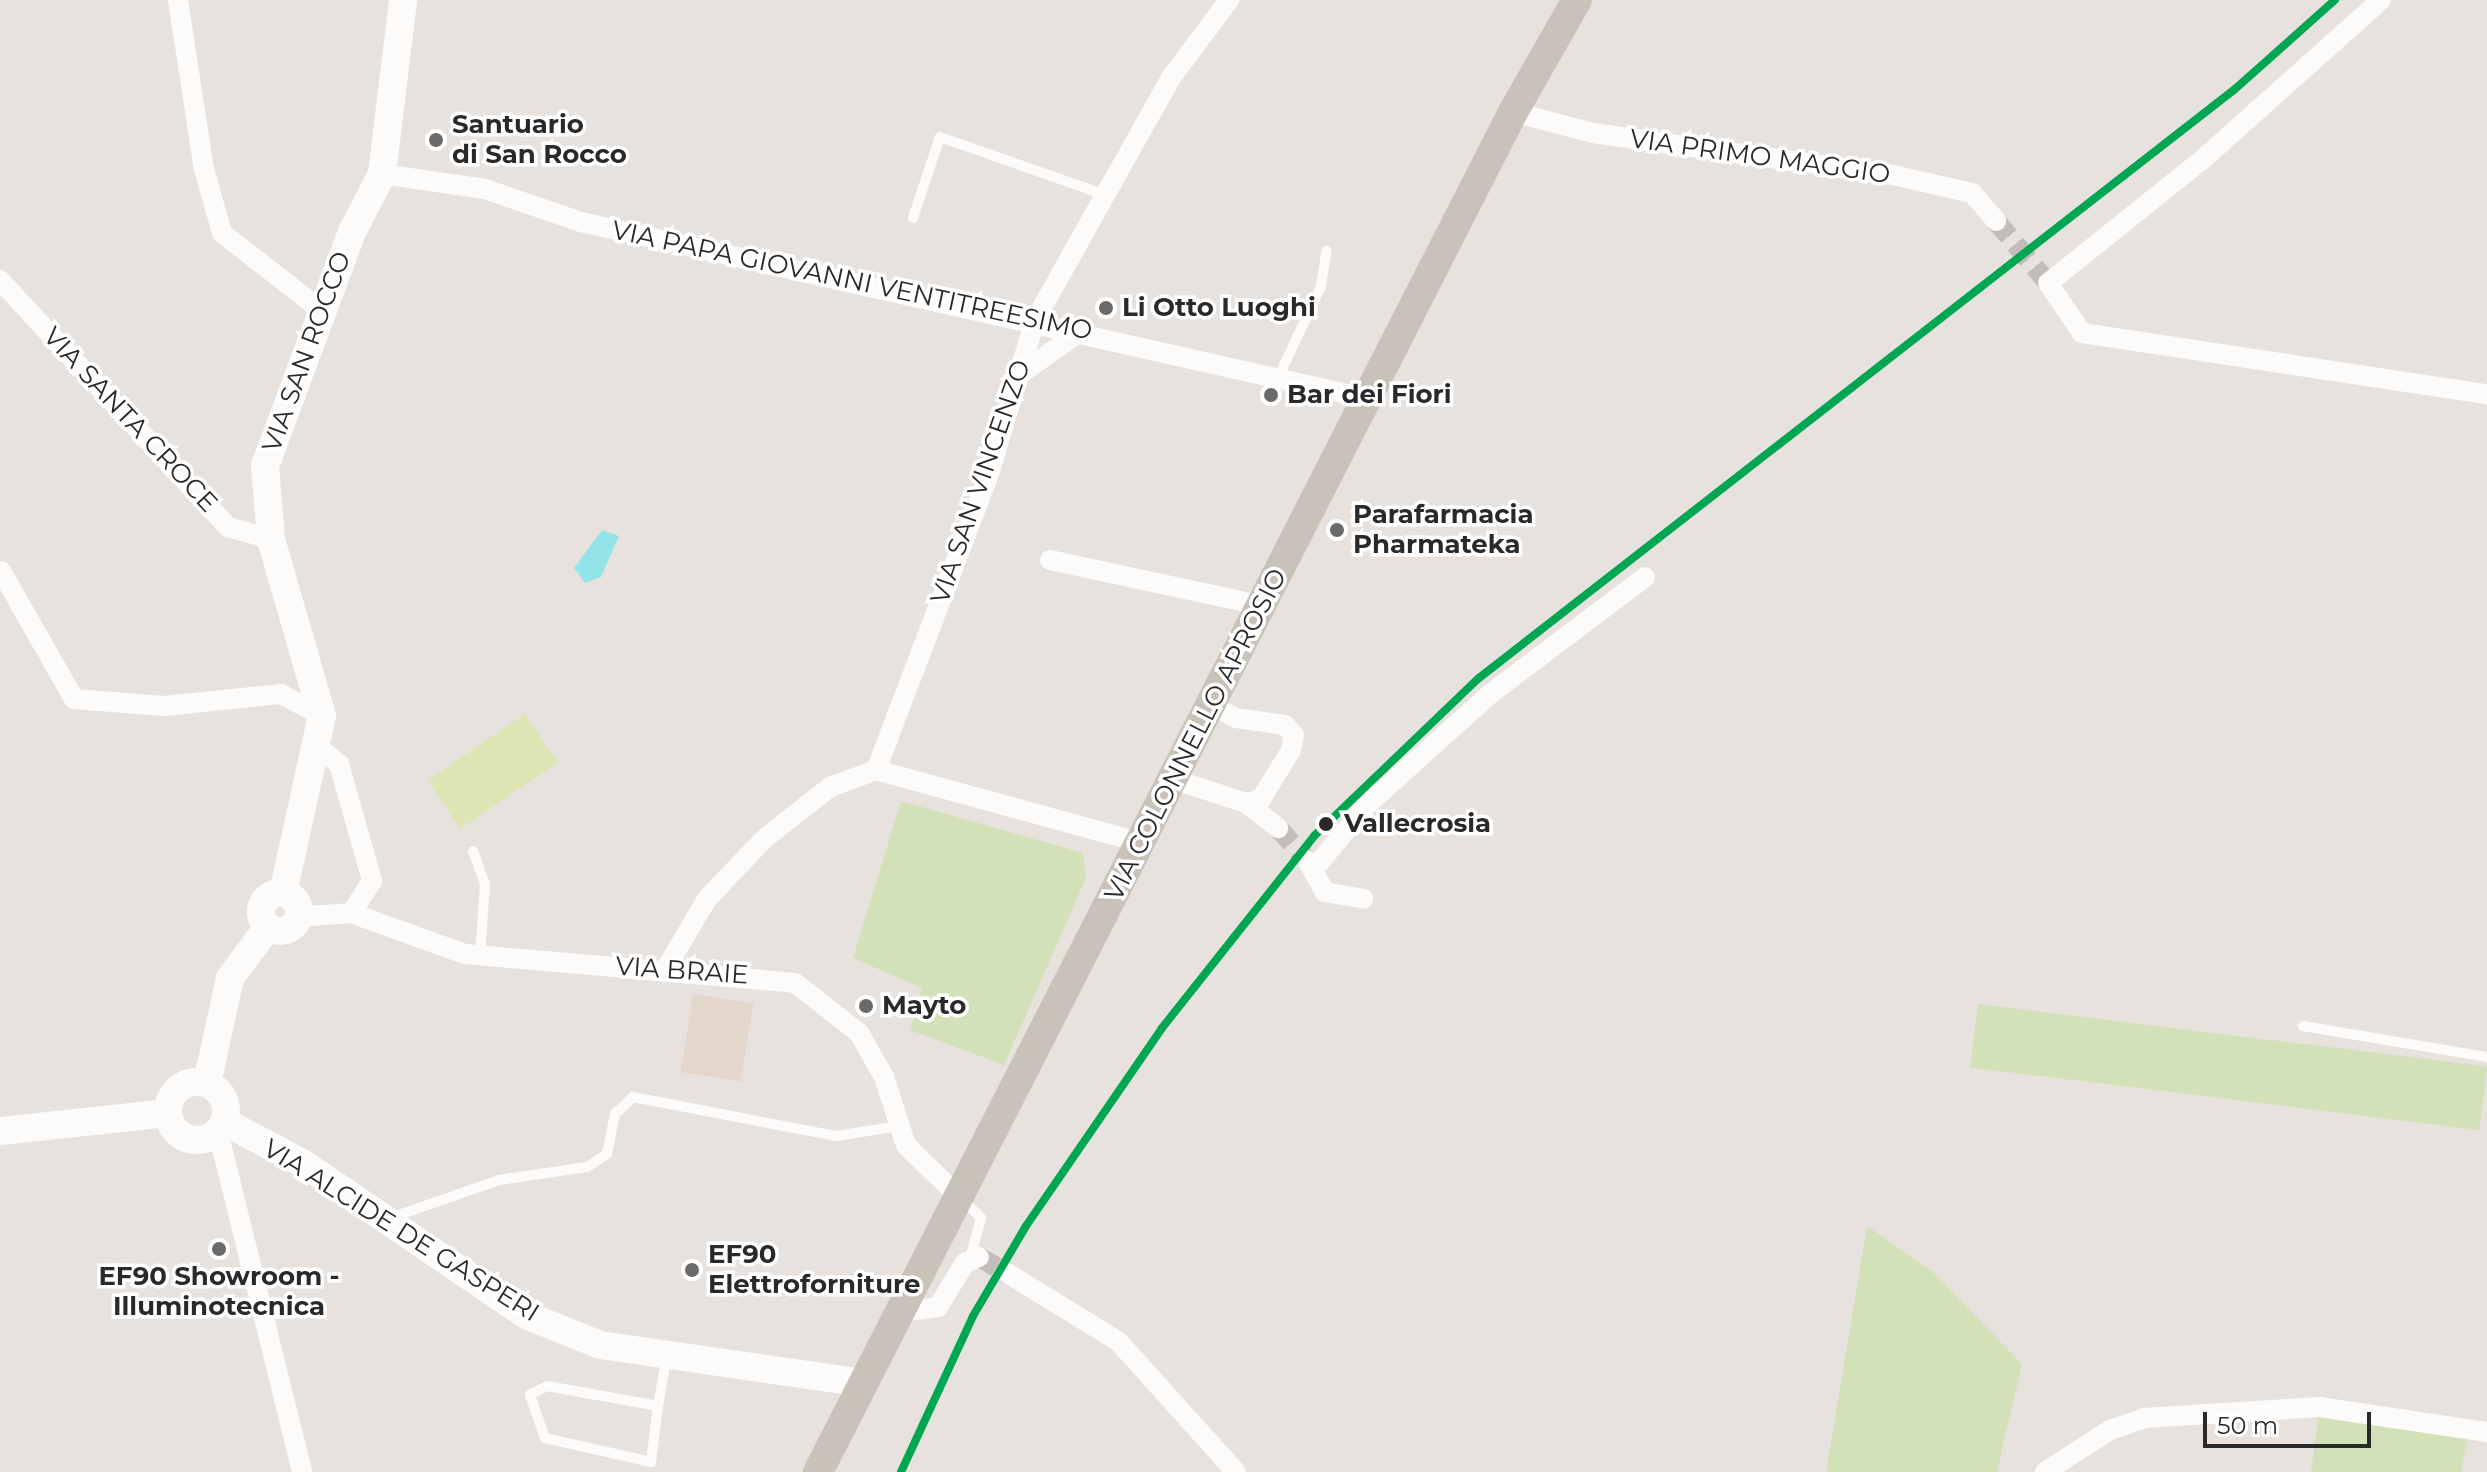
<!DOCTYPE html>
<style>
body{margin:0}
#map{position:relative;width:2487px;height:1472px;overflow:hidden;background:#e8e2de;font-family:Montserrat,sans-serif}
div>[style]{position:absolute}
.education>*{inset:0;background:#e3d7cc;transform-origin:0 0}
.green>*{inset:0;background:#d2e1b7;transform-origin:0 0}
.pitch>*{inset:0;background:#dee5b5;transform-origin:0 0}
.water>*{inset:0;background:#93e4e8}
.street-tunnel>*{height:20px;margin-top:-10px;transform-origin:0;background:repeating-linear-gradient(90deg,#c2bdba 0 20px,transparent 0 30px)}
.lane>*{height:10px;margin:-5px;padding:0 5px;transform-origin:5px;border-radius:5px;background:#fcfbfa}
.street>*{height:20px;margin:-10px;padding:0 10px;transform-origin:10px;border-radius:10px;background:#fcfbfa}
.secondary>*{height:28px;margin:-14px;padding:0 14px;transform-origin:14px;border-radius:14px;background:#fcfbfa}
.secondary>.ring{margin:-14px;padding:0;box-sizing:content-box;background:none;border:28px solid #fcfbfa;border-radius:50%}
.primary>*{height:30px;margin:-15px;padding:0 15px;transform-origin:15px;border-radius:15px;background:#c8c2b9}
.rail-1>*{height:8px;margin:-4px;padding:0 4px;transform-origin:4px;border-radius:4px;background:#00a651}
.dots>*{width:22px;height:22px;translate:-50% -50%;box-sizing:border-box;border:4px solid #fff;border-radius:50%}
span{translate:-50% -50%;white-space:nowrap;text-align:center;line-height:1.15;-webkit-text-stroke:7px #fff;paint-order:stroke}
.poi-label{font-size:26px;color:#292929;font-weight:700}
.left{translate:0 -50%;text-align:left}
.street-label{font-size:26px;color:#292929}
.stop-label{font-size:26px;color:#292929;font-weight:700}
.scale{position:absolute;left:2203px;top:1412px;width:168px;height:36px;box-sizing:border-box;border:4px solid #292929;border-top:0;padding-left:10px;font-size:24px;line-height:28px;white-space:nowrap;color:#292929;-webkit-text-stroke:6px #fff;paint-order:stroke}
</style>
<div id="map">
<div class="education">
<i style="left:693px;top:994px;width:61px;height:79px;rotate:9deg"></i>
</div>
<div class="green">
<i style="clip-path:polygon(901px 801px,1083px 853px,1086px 878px,1004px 1065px,910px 1030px,922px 988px,853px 958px)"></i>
<i style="left:1978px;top:1004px;width:513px;height:64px;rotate:7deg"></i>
<i style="clip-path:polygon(1867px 1226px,1933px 1272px,2022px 1364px,1997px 1472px,1826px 1472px)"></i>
<i style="clip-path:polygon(2319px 1414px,2468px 1435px,2461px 1472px,2311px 1472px)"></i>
</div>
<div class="pitch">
<i style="left:525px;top:714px;width:59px;height:118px;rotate:56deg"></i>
</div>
<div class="water">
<i style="clip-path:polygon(602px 530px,619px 536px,601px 577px,585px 583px,574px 568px)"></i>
</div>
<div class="street-tunnel">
<i style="left:1996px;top:221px;width:81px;rotate:50deg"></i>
<i style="left:1278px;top:828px;width:43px;rotate:47.8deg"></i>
<i style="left:979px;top:1257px;width:32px;rotate:30deg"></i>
</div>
<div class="lane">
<i style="left:913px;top:218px;width:85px;rotate:-71.6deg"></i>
<i style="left:940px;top:137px;width:173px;rotate:19.3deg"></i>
<i style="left:1278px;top:378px;width:102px;rotate:-64.9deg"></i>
<i style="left:1321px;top:286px;width:36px;rotate:-81deg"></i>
<i style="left:473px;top:851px;width:35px;rotate:70deg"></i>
<i style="left:485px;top:884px;width:71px;rotate:94deg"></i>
<i style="left:2303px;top:1026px;width:187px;rotate:9.6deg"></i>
<i style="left:962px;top:1199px;width:27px;rotate:45deg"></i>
<i style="left:981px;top:1218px;width:42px;rotate:105deg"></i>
<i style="left:390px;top:1218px;width:115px;rotate:-19.2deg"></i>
<i style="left:499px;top:1180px;width:89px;rotate:-8.4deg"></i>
<i style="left:587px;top:1167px;width:24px;rotate:-33deg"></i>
<i style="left:607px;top:1154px;width:41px;rotate:-78.7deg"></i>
<i style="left:615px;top:1114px;width:25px;rotate:-43deg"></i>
<i style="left:633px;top:1097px;width:207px;rotate:10.9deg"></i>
<i style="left:836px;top:1136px;width:64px;rotate:-9deg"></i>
<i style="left:658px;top:1406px;width:56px;rotate:97.1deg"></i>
<i style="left:651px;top:1462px;width:109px;rotate:-167.2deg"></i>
<i style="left:545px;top:1438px;width:46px;rotate:-109.2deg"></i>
<i style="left:530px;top:1395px;width:19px;rotate:-28deg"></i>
<i style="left:547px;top:1386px;width:113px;rotate:10.2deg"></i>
<i style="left:658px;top:1406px;width:52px;rotate:-80deg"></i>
</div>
<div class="street">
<i style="left:178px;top:0;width:171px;rotate:81.3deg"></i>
<i style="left:204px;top:169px;width:66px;rotate:74.3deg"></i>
<i style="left:222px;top:233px;width:125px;rotate:37.9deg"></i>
<i style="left:2381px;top:0;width:239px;rotate:138.2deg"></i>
<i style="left:2203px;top:159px;width:198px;rotate:141.3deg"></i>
<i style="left:2048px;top:283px;width:60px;rotate:55.8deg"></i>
<i style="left:2082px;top:333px;width:410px;rotate:8.6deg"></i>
<i style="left:1513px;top:112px;width:83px;rotate:14.7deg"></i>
<i style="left:1593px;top:133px;width:303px;rotate:8deg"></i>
<i style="left:1893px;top:175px;width:81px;rotate:12.8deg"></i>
<i style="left:1972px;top:193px;width:37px;rotate:49deg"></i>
<i style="left:382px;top:174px;width:104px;rotate:8.3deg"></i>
<i style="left:485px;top:189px;width:102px;rotate:19deg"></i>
<i style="left:581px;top:222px;width:808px;rotate:12.66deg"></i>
<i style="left:0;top:280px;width:336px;rotate:47.3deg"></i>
<i style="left:228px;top:527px;width:45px;rotate:15.6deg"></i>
<i style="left:1020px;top:374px;width:75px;rotate:-35.2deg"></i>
<i style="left:1050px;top:560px;width:219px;rotate:12.1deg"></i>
<i style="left:1px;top:571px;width:147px;rotate:60.3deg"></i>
<i style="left:74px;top:699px;width:90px;rotate:4.4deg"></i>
<i style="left:164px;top:706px;width:118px;rotate:-5.9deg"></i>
<i style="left:281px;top:694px;width:47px;rotate:28.2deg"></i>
<i style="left:318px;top:747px;width:27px;rotate:39deg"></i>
<i style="left:339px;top:764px;width:122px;rotate:74.2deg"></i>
<i style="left:372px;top:881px;width:38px;rotate:123deg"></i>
<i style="left:876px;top:770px;width:320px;rotate:-69.1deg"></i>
<i style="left:990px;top:471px;width:158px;rotate:-73.4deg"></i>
<i style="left:1035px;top:320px;width:276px;rotate:-60.7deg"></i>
<i style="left:1170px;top:79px;width:99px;rotate:-53.2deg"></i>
<i style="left:1173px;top:779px;width:77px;rotate:18.2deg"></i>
<i style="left:1246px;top:803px;width:16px;rotate:-15deg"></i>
<i style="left:1261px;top:799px;width:57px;rotate:-58.5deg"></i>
<i style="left:1291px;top:750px;width:15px;rotate:-79deg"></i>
<i style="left:1294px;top:735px;width:13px;rotate:-132deg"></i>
<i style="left:1285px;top:725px;width:49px;rotate:-171.9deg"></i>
<i style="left:1236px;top:718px;width:26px;rotate:-152deg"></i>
<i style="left:1246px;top:803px;width:41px;rotate:38deg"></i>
<i style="left:1307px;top:860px;width:37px;rotate:61deg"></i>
<i style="left:1325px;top:892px;width:39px;rotate:10deg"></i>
<i style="left:1313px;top:870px;width:86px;rotate:-50.2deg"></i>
<i style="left:1368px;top:804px;width:164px;rotate:-42deg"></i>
<i style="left:1490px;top:694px;width:194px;rotate:-37deg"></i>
<i style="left:298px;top:917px;width:53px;rotate:-4.3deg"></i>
<i style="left:351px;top:913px;width:121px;rotate:19.8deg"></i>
<i style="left:465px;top:954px;width:331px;rotate:5deg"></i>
<i style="left:795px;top:983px;width:81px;rotate:38deg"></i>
<i style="left:859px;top:1033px;width:51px;rotate:60.4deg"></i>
<i style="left:884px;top:1077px;width:71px;rotate:72.1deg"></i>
<i style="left:906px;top:1145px;width:74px;rotate:44.5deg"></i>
<i style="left:665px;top:970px;width:82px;rotate:-59.4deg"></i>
<i style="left:707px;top:899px;width:83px;rotate:-46.5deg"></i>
<i style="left:764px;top:839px;width:84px;rotate:-38.2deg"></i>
<i style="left:830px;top:787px;width:49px;rotate:-20.3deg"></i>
<i style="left:876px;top:770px;width:274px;rotate:15.3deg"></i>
<i style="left:218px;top:1132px;width:350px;rotate:76.1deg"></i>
<i style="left:1007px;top:1273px;width:130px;rotate:31.5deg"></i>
<i style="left:1118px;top:1341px;width:176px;rotate:48deg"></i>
<i style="left:899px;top:1312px;width:39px;rotate:-7deg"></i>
<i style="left:938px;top:1307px;width:52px;rotate:-58.5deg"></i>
<i style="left:965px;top:1263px;width:15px;rotate:-23deg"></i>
<i style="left:2045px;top:1472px;width:77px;rotate:-32.9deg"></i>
<i style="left:2110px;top:1430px;width:36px;rotate:-19deg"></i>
<i style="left:2144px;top:1418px;width:175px;rotate:-3.6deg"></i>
<i style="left:2319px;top:1407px;width:170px;rotate:8.5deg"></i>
</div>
<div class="secondary">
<i style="left:283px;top:893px;width:181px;rotate:-77.6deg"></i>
<i style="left:322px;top:716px;width:184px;rotate:-106.1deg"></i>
<i style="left:271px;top:539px;width:73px;rotate:-94.7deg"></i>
<i style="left:265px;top:466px;width:250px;rotate:-69.6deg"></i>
<i style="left:352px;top:232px;width:65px;rotate:-62.7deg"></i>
<i style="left:382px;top:174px;width:175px;rotate:-83.1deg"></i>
<i class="ring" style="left:261px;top:893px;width:10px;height:10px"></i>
<i class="ring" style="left:168px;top:1082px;width:30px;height:30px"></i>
<i style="left:207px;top:1083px;width:107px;rotate:-77.6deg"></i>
<i style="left:230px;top:978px;width:64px;rotate:-53.3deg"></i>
<i style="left:225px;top:1122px;width:89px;rotate:28deg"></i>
<i style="left:304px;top:1164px;width:271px;rotate:34.2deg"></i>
<i style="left:528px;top:1316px;width:78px;rotate:21.9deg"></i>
<i style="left:600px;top:1345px;width:266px;rotate:8.2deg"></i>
<i style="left:0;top:1131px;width:169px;rotate:-6.1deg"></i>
</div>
<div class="primary">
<i style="left:818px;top:1472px;width:1527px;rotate:-62.93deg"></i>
<i style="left:1513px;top:112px;width:129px;rotate:-60.3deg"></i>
</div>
<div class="rail-1">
<i style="left:901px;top:1472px;width:172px;rotate:-65.2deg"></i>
<i style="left:973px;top:1316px;width:104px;rotate:-59.5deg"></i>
<i style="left:1026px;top:1226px;width:240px;rotate:-55.5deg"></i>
<i style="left:1162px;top:1028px;width:245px;rotate:-51.6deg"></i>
<i style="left:1314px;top:836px;width:228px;rotate:-43.8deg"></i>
<i style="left:1479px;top:678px;width:958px;rotate:-37.92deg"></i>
<i style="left:2235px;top:89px;width:134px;rotate:-41.7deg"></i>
</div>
<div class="dots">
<i style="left:436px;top:140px;background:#6c6a68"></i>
<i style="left:1106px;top:308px;background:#6c6a68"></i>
<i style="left:1271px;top:395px;background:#6c6a68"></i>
<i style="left:1337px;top:530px;background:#6c6a68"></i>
<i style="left:1326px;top:824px;background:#292929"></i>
<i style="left:866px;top:1006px;background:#6c6a68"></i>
<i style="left:219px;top:1249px;background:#6c6a68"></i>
<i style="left:692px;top:1270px;background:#6c6a68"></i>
</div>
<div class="poi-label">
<span class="left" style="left:452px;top:140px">Santuario<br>di San Rocco</span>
<span class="left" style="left:1122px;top:308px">Li Otto Luoghi</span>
<span class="left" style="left:1287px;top:395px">Bar dei Fiori</span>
<span class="left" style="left:1353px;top:530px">Parafarmacia<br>Pharmateka</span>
<span class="left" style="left:882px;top:1006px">Mayto</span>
<span class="left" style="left:708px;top:1270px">EF90<br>Elettroforniture</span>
<span style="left:219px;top:1292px">EF90 Showroom -<br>Illuminotecnica</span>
</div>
<div class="street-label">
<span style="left:1760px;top:157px;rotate:8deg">VIA PRIMO MAGGIO</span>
<span style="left:852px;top:281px;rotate:12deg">VIA PAPA GIOVANNI VENTITREESIMO</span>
<span style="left:307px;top:352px;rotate:-70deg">VIA SAN ROCCO</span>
<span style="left:130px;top:420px;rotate:47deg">VIA SANTA CROCE</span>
<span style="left:981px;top:482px;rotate:-71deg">VIA SAN VINCENZO</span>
<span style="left:1196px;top:735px;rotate:-63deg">VIA COLONNELLO APROSIO</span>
<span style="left:682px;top:971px;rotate:4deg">VIA BRAIE</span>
<span style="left:401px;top:1231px;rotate:32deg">VIA ALCIDE DE GASPERI</span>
</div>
<div class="stop-label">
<span class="left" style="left:1344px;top:824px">Vallecrosia</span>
</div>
<div class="scale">50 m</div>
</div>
